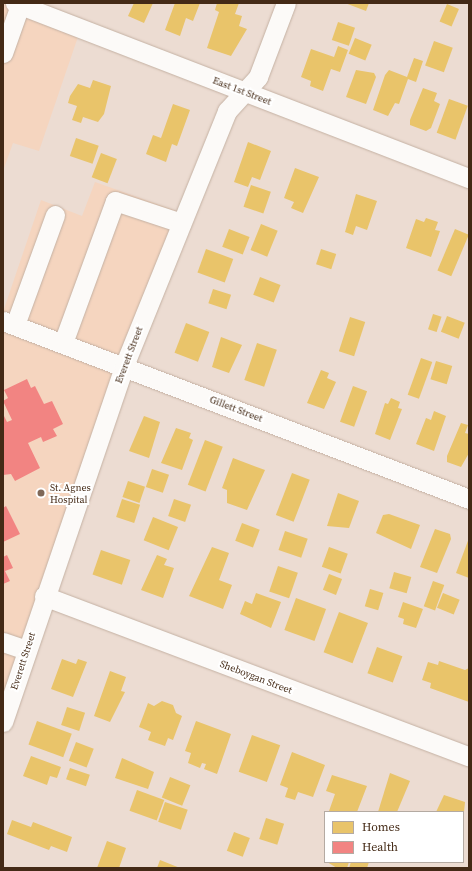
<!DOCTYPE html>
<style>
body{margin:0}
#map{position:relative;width:472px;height:871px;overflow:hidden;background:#ecdcd2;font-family:"Source Serif 4",serif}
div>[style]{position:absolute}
.built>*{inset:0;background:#f5d5bf}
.homes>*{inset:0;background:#e9c46a;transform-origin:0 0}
.health>*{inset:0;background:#f28482}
.roads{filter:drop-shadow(0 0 1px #c4b1a3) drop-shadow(0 0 1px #c4b1a3)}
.minor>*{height:19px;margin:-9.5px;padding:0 9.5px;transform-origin:9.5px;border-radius:9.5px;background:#fcfaf8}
.dots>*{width:11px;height:11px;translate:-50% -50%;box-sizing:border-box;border:2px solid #fff;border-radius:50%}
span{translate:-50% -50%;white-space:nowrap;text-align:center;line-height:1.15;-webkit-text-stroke:4px #fff;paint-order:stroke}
.street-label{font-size:10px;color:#442a16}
.poi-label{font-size:10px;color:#442a16}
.left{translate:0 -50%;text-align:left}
.frame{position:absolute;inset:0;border:4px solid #442a16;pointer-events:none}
.legend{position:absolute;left:324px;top:811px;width:140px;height:52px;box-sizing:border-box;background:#fff;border:1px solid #b4aaa2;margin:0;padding:5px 7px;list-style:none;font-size:12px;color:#442a16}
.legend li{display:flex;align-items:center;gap:8px;height:20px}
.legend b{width:20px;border:1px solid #b4aaa2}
</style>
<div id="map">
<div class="built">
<i style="clip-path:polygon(3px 3px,15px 3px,81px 28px,39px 151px,13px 143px,3px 171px)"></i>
<i style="clip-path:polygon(95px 182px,185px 214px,3px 722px,3px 312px,41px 200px,82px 216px)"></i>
</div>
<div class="homes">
<i style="clip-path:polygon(134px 3px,153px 3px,144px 23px,128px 16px)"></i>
<i style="clip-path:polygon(175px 3px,200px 3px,193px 21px,186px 18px,180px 36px,165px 30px)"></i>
<i style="clip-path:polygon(217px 3px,239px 3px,235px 14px,242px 16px,239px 26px,247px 29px,231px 56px,207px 48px,219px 12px,215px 10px)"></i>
<i style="clip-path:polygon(345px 3px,369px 3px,366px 11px)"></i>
<i style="left:447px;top:4px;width:13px;height:19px;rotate:23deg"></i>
<i style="left:338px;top:22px;width:18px;height:19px;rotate:19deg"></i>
<i style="left:355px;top:38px;width:18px;height:17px;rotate:22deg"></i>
<i style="left:434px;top:41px;width:20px;height:26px;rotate:20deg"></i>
<i style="clip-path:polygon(338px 46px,348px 50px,340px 72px,331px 69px,323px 91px,310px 86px,311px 81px,301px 77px,311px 49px,334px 57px)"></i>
<i style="clip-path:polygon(414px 58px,423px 61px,416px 82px,408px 79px,399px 104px,395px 103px,388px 116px,373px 110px,385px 75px,389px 70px,407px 77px)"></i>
<i style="clip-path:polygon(356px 70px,374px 73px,376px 77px,366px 104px,346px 97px)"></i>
<i style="clip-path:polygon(93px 80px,111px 86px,104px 114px,98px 122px,83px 117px,81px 123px,72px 120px,77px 106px,68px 103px,70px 96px,78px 84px,90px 88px)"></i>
<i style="clip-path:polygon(423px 88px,437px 93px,434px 101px,440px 104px,431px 128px,426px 131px,410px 125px,410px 120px)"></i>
<i style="left:449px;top:99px;width:20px;height:36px;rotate:20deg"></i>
<i style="clip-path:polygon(173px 104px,190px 110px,177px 146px,172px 144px,166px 162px,146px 154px,153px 135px,161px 138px)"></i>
<i style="left:76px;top:138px;width:24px;height:19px;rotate:19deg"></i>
<i style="clip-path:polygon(248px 142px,271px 151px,260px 180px,252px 177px,248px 187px,234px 182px)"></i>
<i style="left:101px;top:153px;width:17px;height:26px;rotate:21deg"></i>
<i style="clip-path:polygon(295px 168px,319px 177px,303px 213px,291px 208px,294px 202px,284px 198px)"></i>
<i style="left:251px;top:185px;width:21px;height:23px;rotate:19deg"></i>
<i style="clip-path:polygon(356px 194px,377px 201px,367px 230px,356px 226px,353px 235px,345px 232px)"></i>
<i style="clip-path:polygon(426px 218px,438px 222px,435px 230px,440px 231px,431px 257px,406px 248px,416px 219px,424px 222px)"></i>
<i style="left:261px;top:224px;width:18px;height:28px;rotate:22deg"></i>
<i style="left:229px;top:229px;width:22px;height:19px;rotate:21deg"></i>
<i style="left:455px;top:229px;width:15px;height:45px;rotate:23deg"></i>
<i style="left:206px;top:249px;width:29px;height:25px;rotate:20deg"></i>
<i style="left:321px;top:249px;width:16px;height:16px;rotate:18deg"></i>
<i style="left:260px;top:277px;width:22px;height:19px;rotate:21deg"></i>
<i style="left:213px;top:289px;width:19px;height:15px;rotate:18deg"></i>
<i style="left:433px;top:314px;width:9px;height:16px;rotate:18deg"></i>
<i style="left:447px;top:316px;width:19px;height:17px;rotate:21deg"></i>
<i style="left:350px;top:317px;width:16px;height:36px;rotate:18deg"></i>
<i style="left:186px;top:323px;width:25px;height:32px;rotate:21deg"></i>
<i style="clip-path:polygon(221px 337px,242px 345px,229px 373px,212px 367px)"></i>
<i style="left:257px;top:343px;width:21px;height:39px;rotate:19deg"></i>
<i style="left:421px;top:358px;width:12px;height:39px;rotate:20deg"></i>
<i style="left:436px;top:361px;width:17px;height:19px;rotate:17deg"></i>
<i style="clip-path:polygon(321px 370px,329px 373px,327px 378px,336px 382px,324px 409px,307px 403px)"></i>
<i style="left:353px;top:386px;width:15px;height:38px;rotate:20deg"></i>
<i style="clip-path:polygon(391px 398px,400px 402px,398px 408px,402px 409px,390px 440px,375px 434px,385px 403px,388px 404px)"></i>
<i style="clip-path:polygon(434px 411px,446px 416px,434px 451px,416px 444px,426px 418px,431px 420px)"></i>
<i style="clip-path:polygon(144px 416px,160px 422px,149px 458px,129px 451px)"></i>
<i style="clip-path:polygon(461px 423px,468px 425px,465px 433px,469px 434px,469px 453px,461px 467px,447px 462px,447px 456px)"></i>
<i style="clip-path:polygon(176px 428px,191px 433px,189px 438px,193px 440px,182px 470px,161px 463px)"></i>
<i style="left:205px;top:440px;width:19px;height:48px;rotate:21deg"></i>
<i style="clip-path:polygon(233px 458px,265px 470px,247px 510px,227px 503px,227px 490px,222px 488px)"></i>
<i style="left:152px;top:469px;width:18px;height:19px;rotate:19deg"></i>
<i style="left:292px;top:473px;width:19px;height:45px;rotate:21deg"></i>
<i style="left:128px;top:481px;width:18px;height:17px;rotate:19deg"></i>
<i style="clip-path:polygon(338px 493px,359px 501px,349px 528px,327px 526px)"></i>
<i style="left:122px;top:499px;width:19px;height:19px;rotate:18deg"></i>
<i style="left:174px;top:499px;width:18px;height:18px;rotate:19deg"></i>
<i style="clip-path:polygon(389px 514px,420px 525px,411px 549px,376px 533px,383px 515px)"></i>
<i style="left:153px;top:517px;width:27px;height:25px;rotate:22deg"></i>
<i style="left:242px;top:523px;width:19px;height:19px;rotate:21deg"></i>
<i style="clip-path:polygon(435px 529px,450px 534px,451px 539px,437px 573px,420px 567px)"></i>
<i style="left:285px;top:531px;width:24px;height:20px;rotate:19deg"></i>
<i style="clip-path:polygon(469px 538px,469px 578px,456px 573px)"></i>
<i style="clip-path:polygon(212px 547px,229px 553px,219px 580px,232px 585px,223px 609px,189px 596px)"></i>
<i style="left:329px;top:547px;width:20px;height:21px;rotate:20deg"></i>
<i style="left:101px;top:550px;width:31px;height:26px;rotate:19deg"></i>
<i style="clip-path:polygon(157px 555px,167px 559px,164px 565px,174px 568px,163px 598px,141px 590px)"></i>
<i style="left:278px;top:566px;width:21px;height:27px;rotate:19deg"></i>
<i style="left:394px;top:572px;width:18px;height:17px;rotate:16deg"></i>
<i style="left:329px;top:574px;width:14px;height:17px;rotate:21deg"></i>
<i style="left:433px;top:581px;width:12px;height:27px;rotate:20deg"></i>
<i style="left:370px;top:589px;width:14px;height:18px;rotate:17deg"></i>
<i style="clip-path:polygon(256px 593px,281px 602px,271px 628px,240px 614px,245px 601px,252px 604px)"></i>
<i style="left:443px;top:593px;width:18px;height:16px;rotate:22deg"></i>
<i style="left:296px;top:598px;width:32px;height:34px;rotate:20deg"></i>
<i style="clip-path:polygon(403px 602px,423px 609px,416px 628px,403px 624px,404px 619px,398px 617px)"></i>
<i style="left:339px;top:612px;width:31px;height:43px;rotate:21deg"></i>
<i style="left:377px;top:647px;width:27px;height:28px;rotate:20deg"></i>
<i style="clip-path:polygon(62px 659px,76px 664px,78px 659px,87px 662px,73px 697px,51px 689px)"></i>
<i style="clip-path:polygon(439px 661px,465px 670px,469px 668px,469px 702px,430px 688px,431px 683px,422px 680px,428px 662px,438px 665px)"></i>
<i style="clip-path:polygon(110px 671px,126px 677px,121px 691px,125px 692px,110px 722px,94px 716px)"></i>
<i style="clip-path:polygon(162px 701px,173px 705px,176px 713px,182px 716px,173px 740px,168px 738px,165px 746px,148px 740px,151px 732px,139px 727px,148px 703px,154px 706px)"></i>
<i style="left:67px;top:707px;width:19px;height:19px;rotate:18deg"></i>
<i style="left:37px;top:721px;width:37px;height:25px;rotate:20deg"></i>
<i style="clip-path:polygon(196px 721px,231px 734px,217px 774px,204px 769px,206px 764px,202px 763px,200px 768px,188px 763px,191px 753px,185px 751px)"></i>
<i style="left:252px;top:735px;width:30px;height:39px;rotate:20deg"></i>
<i style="left:76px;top:742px;width:19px;height:20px;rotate:21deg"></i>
<i style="clip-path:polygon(292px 752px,325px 765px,313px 797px,298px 792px,295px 800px,285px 797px,288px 788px,280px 785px)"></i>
<i style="clip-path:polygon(31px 756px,61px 767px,57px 778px,50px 776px,47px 785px,23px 776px)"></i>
<i style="clip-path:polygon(122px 758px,154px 772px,148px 789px,115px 778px)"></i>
<i style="left:70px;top:768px;width:21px;height:12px;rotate:19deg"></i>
<i style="clip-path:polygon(390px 773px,410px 781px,397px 812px,378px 812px)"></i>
<i style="clip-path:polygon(332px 775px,367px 786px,357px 812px,329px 811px,335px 794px,326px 791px)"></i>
<i style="left:170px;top:777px;width:22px;height:22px;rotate:22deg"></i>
<i style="left:137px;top:790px;width:29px;height:22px;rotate:20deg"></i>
<i style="clip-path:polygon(444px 795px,465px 802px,464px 812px,436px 812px)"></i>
<i style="left:165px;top:802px;width:24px;height:21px;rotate:19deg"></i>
<i style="left:266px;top:818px;width:19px;height:22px;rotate:18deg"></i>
<i style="clip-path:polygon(12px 820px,31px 827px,33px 822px,72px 837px,67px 852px,51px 846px,49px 850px,7px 834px)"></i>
<i style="left:234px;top:832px;width:17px;height:20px;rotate:21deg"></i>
<i style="clip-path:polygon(107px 841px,126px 848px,119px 868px,97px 868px)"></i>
<i style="clip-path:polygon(160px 860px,180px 868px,157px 868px)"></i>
<i style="clip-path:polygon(327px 862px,349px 862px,347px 868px,337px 868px)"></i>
<i style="clip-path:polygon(351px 862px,369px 862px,367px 868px,349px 868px)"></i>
</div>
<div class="health">
<i style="clip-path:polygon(27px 379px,31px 388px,35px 386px,44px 404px,52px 401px,63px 424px,53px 429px,57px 436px,43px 442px,41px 437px,28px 443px,40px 468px,15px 481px,11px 474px,3px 475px,3px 414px,7px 422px,12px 420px,3px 401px,8px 398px,4px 390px)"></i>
<i style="clip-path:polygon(6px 506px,20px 534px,3px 542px,3px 508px)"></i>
<i style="clip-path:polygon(7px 555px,13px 568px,5px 571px,10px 581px,3px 584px,3px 557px)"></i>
</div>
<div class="roads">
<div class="minor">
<i style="left:15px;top:3px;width:487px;rotate:21.1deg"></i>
<i style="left:3px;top:53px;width:51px;rotate:-70.5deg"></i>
<i style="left:3px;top:321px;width:499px;rotate:20.9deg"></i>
<i style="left:15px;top:325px;width:117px;rotate:-70deg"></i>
<i style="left:63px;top:343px;width:151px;rotate:-69.9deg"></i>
<i style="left:115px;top:201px;width:70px;rotate:18.4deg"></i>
<i style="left:44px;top:596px;width:454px;rotate:20.7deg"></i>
<i style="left:3px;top:642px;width:24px;rotate:19deg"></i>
<i style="left:3px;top:722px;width:376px;rotate:-71.2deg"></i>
<i style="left:124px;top:366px;width:275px;rotate:-68deg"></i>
<i style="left:227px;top:111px;width:46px;rotate:-47.6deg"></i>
<i style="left:258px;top:77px;width:79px;rotate:-69.3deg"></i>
</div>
</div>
<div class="dots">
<i style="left:41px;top:493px;background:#7f6858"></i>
</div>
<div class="street-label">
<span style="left:242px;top:91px;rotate:21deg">East 1st Street</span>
<span style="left:129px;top:355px;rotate:-69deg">Everett Street</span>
<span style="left:236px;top:409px;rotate:21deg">Gillett Street</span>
<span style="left:23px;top:661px;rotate:-72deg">Everett Street</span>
<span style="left:256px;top:677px;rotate:21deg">Sheboygan Street</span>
</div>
<div class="poi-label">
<span class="left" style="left:50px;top:493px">St. Agnes<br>Hospital</span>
</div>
<div class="frame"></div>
<ul class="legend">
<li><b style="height:11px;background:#e9c46a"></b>Homes</li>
<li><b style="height:11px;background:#f28482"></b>Health</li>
</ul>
</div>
